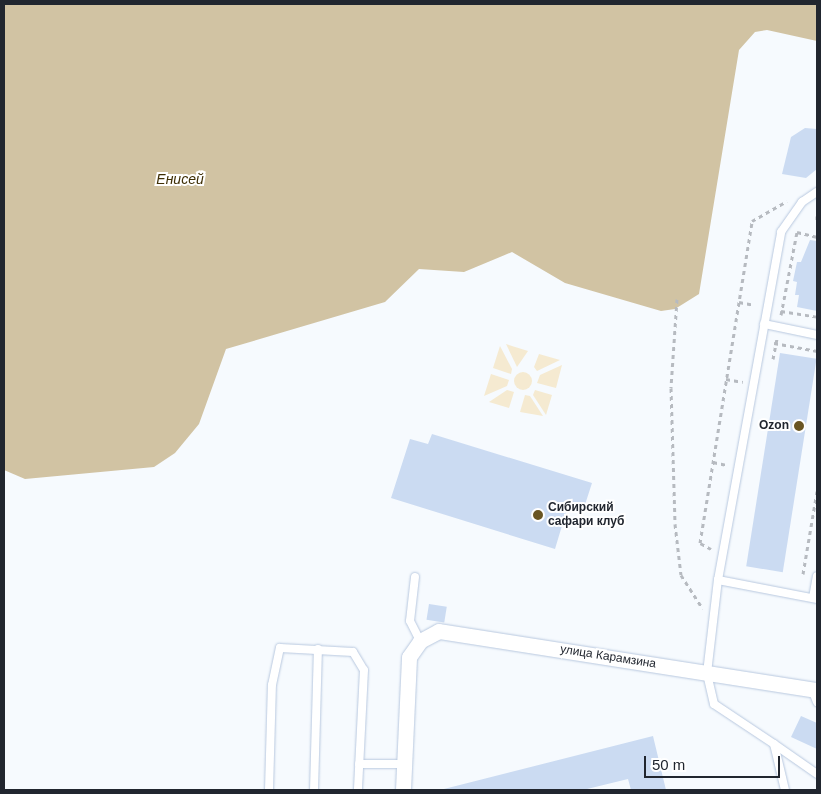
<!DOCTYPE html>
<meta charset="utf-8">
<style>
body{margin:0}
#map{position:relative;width:821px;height:794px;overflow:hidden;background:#f6fafe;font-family:Arial,sans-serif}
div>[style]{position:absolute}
.green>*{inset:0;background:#f5ead1}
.round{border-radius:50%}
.water>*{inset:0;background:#d1c3a3}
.building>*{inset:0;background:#cbdbf2;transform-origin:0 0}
.path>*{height:3px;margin-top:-1.5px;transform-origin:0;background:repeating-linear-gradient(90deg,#b6bac0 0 4px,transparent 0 8px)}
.roads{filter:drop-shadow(0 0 1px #b8c8df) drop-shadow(0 0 1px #b8c8df)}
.lane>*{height:8px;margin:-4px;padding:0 4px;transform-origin:4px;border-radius:4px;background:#fff}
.street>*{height:15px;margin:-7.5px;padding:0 7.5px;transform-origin:7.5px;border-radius:7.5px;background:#fff}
.dots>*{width:14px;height:14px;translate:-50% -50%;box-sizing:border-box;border:2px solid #fff;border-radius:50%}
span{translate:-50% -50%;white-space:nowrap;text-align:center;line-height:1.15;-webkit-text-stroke:4px #fff;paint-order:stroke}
.poi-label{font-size:12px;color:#21262f;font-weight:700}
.right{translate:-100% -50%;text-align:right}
.left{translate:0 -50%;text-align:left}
.street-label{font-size:12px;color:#21262f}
.water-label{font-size:14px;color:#3e2e04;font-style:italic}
.frame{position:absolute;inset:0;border:5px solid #21262f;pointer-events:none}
.scale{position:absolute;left:644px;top:756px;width:136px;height:22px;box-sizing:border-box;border:2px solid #21262f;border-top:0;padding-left:6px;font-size:15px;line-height:18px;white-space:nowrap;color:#21262f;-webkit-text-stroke:4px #fff;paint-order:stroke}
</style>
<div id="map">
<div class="green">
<i style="clip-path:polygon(506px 344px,528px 351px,517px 367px)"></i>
<i style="clip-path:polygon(500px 346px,512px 369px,511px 374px,493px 368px)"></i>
<i style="clip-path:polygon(539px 354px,560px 360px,537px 371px,534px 367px)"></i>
<i style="clip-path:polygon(562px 365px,556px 388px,537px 383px,540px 375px)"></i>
<i class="round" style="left:514px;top:372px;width:18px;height:18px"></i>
<i style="clip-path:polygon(491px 374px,509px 380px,507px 386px,484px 396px)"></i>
<i style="clip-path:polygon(507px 390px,514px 392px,509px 408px,489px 402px)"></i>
<i style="clip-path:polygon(535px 390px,552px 395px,546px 415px,533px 395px)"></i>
<i style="clip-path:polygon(525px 395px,530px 396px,543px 416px,520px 412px)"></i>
</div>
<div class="water">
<i style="clip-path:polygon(4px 4px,817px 4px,817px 41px,767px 30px,755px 32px,739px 50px,699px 294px,675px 309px,661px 311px,565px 283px,512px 252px,464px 272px,419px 269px,385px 302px,226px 349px,199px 424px,175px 453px,154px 467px,25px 479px,4px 470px)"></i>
</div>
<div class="building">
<i style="clip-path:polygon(805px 128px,817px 129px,817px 169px,806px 178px,782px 174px,791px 137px)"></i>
<i style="clip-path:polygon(810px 240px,817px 241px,817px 311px,797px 307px,799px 295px,795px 295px,797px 282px,793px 281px,797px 262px,801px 262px)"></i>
<i style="left:780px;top:353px;width:37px;height:216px;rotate:9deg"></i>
<i style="clip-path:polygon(432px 434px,592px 483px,582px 514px,567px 509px,555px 549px,391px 498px,410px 439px,428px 444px)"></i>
<i style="left:429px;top:604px;width:18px;height:16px;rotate:9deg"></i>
<i style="clip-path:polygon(801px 716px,817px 723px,817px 749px,791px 737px)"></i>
<i style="clip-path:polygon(653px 736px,666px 790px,631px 790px,628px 779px,583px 790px,440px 790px)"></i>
</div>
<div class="path">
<i style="left:817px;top:216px;width:6px;rotate:90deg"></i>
<i style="left:677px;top:299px;width:89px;rotate:93.9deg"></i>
<i style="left:671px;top:388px;width:136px;rotate:88.3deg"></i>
<i style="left:675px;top:524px;width:51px;rotate:83.3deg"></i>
<i style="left:681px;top:575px;width:40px;rotate:57.1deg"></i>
<i style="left:739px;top:302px;width:16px;rotate:11deg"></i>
<i style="left:781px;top:311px;width:36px;rotate:9deg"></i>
<i style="left:781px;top:315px;width:85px;rotate:-79.1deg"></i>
<i style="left:797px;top:232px;width:21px;rotate:14deg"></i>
<i style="left:774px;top:343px;width:44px;rotate:10.5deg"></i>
<i style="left:773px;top:359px;width:21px;rotate:-79deg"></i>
<i style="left:726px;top:379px;width:17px;rotate:10deg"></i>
<i style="left:713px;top:462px;width:14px;rotate:12deg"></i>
<i style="left:711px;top:549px;width:13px;rotate:-151deg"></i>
<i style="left:700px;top:543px;width:326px;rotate:-80.8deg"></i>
<i style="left:752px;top:221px;width:40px;rotate:-29.7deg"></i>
<i style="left:803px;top:574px;width:84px;rotate:-80.4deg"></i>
</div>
<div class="roads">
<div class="lane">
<i style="left:764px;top:324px;width:54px;rotate:11.7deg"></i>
<i style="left:415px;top:577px;width:44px;rotate:96.5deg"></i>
<i style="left:410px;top:621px;width:22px;rotate:63deg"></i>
<i style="left:718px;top:580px;width:101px;rotate:10.9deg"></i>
<i style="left:813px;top:598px;width:22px;rotate:-80deg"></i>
<i style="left:812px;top:689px;width:14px;rotate:69deg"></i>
<i style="left:774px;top:744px;width:52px;rotate:34.9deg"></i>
<i style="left:359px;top:764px;width:45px"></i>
<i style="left:269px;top:790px;width:105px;rotate:-88.4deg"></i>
<i style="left:272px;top:685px;width:38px;rotate:-78deg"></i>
<i style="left:280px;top:648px;width:73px;rotate:3.1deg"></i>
<i style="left:353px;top:652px;width:21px;rotate:59deg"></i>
<i style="left:364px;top:670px;width:120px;rotate:92.9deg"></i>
<i style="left:314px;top:790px;width:141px;rotate:-88.4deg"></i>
<i style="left:785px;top:790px;width:47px;rotate:-103.4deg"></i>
<i style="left:774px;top:744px;width:72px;rotate:-146.3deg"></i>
<i style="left:714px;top:704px;width:32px;rotate:-103deg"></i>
<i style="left:707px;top:673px;width:94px;rotate:-83.3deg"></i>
<i style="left:718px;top:580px;width:354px;rotate:-79.7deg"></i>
<i style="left:781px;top:232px;width:37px;rotate:-55deg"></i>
<i style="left:802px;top:202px;width:18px;rotate:-34deg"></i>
</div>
<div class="street">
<i style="left:403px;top:790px;width:133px;rotate:-87.4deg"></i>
<i style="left:409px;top:657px;width:19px;rotate:-55deg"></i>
<i style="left:420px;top:641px;width:21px;rotate:-28deg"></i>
<i style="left:439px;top:631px;width:383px;rotate:8.9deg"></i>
</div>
</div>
<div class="dots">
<i style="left:799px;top:426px;background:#695523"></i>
<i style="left:538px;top:515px;background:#695523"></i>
</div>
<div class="poi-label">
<span class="right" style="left:789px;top:426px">Ozon</span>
<span class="left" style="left:548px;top:515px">Сибирский<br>сафари клуб</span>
</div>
<div class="street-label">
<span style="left:608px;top:657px;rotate:9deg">улица Карамзина</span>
</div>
<div class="water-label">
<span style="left:180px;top:179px">Енисей</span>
</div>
<div class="frame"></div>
<div class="scale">50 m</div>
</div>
